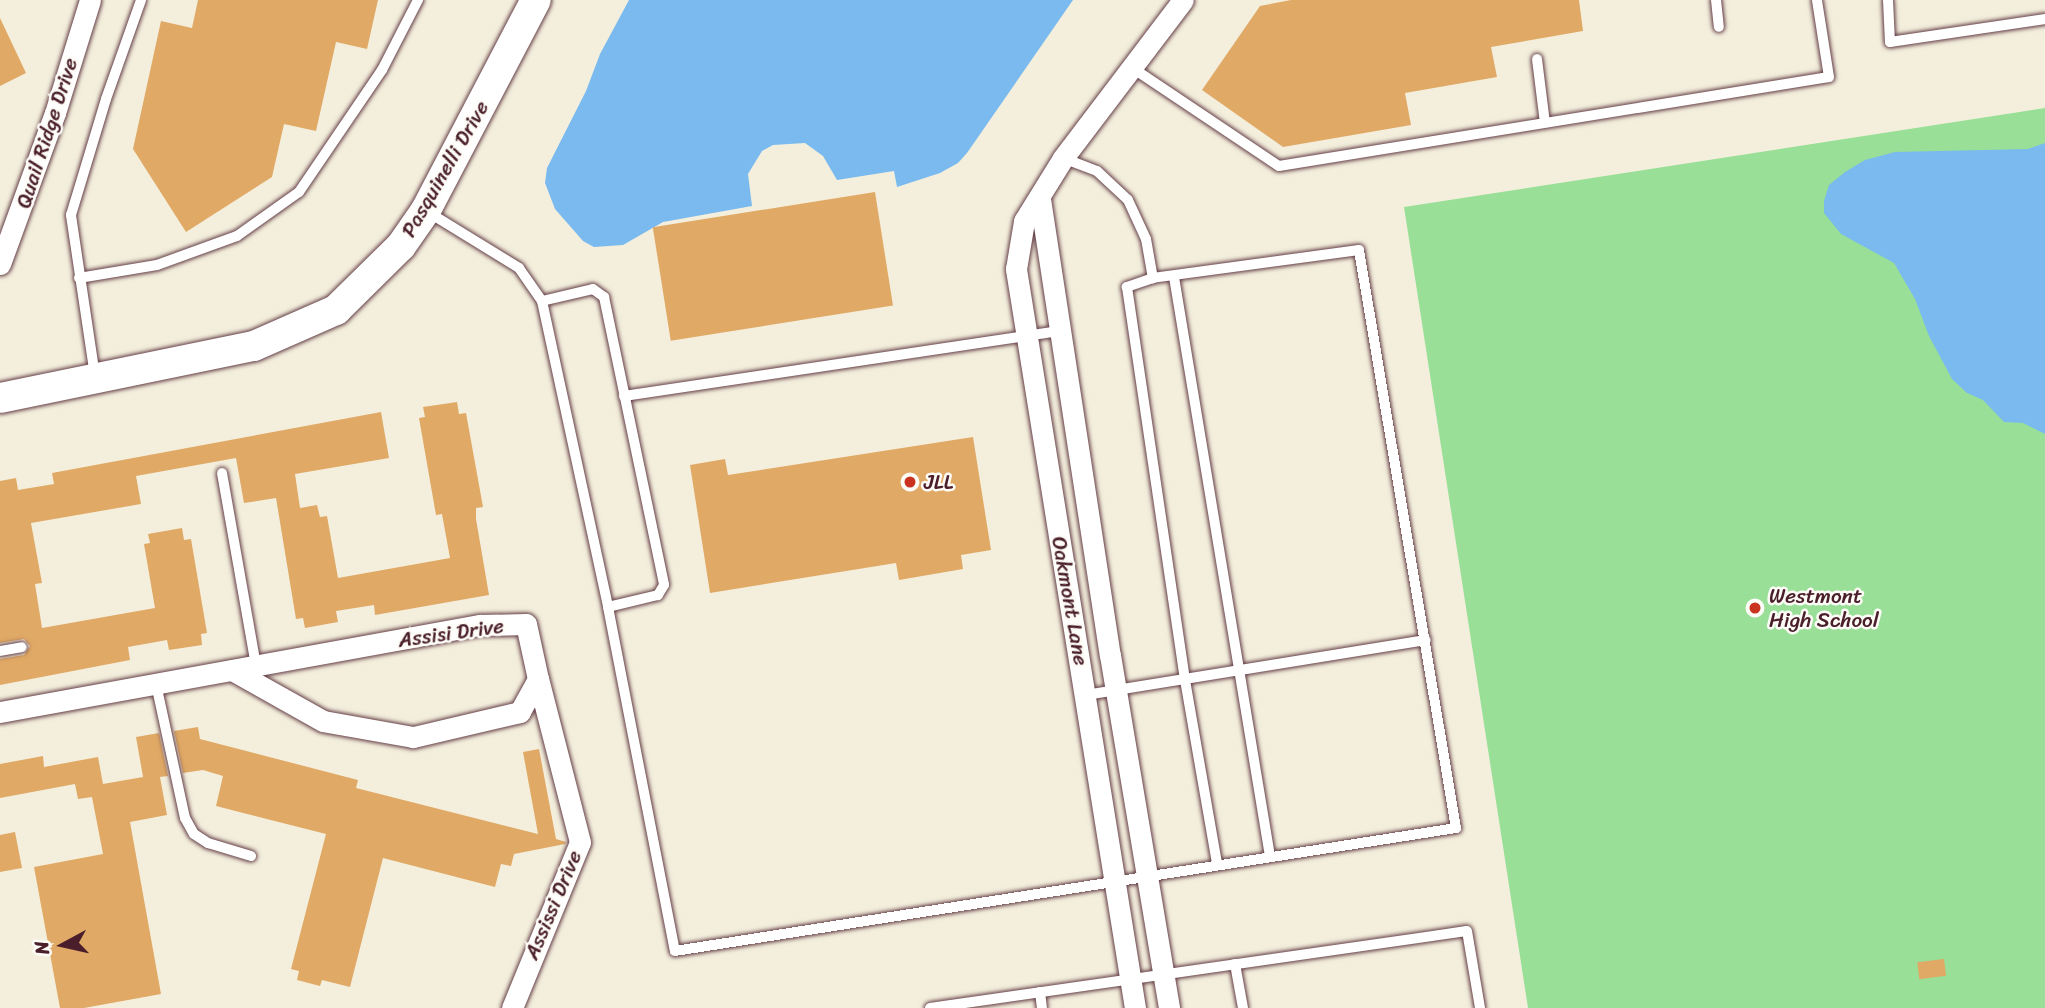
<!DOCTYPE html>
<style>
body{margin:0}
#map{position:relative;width:2045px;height:1008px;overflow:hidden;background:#f4efdd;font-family:Sriracha,sans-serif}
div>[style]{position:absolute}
.green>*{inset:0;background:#99df98}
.water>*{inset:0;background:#7abaee}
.building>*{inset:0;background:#e0a966;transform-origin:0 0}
.roads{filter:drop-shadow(0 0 2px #643e46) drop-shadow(0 0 2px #643e46)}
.lane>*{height:10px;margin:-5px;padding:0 5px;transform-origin:5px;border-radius:5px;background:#fff}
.street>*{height:21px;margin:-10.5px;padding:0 10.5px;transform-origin:10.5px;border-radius:10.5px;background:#fff}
.secondary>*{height:30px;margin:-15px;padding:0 15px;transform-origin:15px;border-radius:15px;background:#fff}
.dots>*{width:19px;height:19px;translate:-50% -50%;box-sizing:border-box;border:4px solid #fdfcf7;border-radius:50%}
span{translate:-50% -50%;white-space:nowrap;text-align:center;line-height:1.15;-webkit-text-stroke:5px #fdfcf7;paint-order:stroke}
.street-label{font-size:21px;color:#4a1f2b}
.poi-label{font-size:21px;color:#4a1f2b}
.left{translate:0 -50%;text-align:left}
.north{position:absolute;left:28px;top:910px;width:70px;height:70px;-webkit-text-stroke:5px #fdfcf7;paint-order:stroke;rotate:262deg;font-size:19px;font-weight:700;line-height:28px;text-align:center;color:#4a1f2b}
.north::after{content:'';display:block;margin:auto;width:24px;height:32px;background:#4a1f2b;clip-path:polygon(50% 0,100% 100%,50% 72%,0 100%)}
</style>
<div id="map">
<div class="green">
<i style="clip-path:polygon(2045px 108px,2045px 1008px,1528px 1008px,1404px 207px)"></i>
</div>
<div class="water">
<i style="clip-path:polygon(629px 0,1073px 0,967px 153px,958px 163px,940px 173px,897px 187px,894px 171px,837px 180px,823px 156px,805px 143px,773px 145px,762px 151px,748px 174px,752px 206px,663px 222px,623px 245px,594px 247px,583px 241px,555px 209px,545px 183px,547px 168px,586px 91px,600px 54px)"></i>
<i style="clip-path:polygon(2045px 143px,2045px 434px,2023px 423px,2004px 422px,1983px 400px,1967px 393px,1952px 379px,1929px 336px,1915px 299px,1894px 263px,1841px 234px,1824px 213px,1824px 201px,1829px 185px,1845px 172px,1865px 160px,1895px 152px,2028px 149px)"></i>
</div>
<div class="building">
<i style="clip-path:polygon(198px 0,378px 0,367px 49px,336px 42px,316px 131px,284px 124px,272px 177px,186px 232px,133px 149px,161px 21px,192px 28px)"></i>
<i style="clip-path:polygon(1291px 0,1579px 0,1583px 31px,1491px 47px,1497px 77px,1405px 93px,1411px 125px,1283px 147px,1202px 90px,1260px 6px)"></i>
<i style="clip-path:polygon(0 18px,26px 73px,0 86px)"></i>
<i style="left:875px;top:192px;width:115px;height:225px;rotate:81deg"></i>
<i style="clip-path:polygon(457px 402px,459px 414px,466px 413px,483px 507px,476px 508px,476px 519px,489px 595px,375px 615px,374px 605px,336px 611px,338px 622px,305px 628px,303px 618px,296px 619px,276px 498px,244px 503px,236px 458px,136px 476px,141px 504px,31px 523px,42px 583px,35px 584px,42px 628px,155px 608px,144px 544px,150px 543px,148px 534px,182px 528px,184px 540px,191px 539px,207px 633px,201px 634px,202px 645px,169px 650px,167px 640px,128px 647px,130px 660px,0 685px,0 659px,24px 655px,30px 646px,24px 639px,0 643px,0 481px,16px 478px,18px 490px,54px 484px,52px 473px,381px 412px,389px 458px,295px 474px,300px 508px,317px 505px,320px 517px,327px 516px,338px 578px,450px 558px,442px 514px,436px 515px,419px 418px,425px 417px,423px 407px)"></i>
<i style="clip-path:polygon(973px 437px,991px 550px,961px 555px,963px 569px,899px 580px,896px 563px,710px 593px,690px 465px,725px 459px,728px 475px)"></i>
<i style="clip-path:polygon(198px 727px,200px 739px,358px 780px,356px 788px,538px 834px,523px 752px,539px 749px,556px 839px,566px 842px,565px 844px,514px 854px,511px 866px,501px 864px,495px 887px,383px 858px,350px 987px,322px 980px,320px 986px,297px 980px,299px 971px,291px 969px,326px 834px,216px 806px,223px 776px,203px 770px,183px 773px,174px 731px)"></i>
<i style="clip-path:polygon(159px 733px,168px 776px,160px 777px,167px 815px,130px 822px,161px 994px,84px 1008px,60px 1008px,34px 867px,103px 854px,92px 797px,78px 799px,75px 784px,0 798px,0 764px,43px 756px,44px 767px,98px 757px,103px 784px,143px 777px,136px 737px)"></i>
<i style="clip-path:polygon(15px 832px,22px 868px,0 872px,0 835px)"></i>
<i style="left:1944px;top:959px;width:17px;height:27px;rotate:83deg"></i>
</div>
<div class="roads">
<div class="lane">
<i style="left:1716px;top:0;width:27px;rotate:84deg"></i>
<i style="left:1888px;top:0;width:42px;rotate:87.3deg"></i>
<i style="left:1890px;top:42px;width:157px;rotate:-8.4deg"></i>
<i style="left:1537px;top:59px;width:64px;rotate:82.9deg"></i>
<i style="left:1134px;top:69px;width:174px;rotate:33.8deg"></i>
<i style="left:1279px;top:166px;width:557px;rotate:-9.19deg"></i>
<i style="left:1829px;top:77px;width:78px;rotate:-98.9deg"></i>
<i style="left:1063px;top:158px;width:36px;rotate:21deg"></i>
<i style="left:1097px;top:171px;width:42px;rotate:43.1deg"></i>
<i style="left:1128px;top:200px;width:43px;rotate:65.2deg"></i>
<i style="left:1146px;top:239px;width:40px;rotate:80deg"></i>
<i style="left:428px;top:212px;width:107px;rotate:31.6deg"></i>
<i style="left:519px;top:268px;width:40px;rotate:55.1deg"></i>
<i style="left:542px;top:301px;width:52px;rotate:-13.2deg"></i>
<i style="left:593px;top:289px;width:14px;rotate:36deg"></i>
<i style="left:604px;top:297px;width:294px;rotate:78.2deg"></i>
<i style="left:664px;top:585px;width:12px;rotate:121deg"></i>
<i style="left:658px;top:595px;width:51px;rotate:166.5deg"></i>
<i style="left:608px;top:607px;width:350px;rotate:79deg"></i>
<i style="left:675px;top:951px;width:791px;rotate:-8.95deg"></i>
<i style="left:1456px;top:828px;width:586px;rotate:-99.53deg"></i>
<i style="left:1359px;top:250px;width:208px;rotate:172.3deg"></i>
<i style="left:1153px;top:278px;width:28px;rotate:161deg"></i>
<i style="left:1127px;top:287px;width:397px;rotate:81.6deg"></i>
<i style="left:1185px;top:680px;width:187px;rotate:80.1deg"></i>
<i style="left:1174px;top:277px;width:587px;rotate:80.59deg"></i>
<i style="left:79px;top:278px;width:79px;rotate:-9.5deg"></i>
<i style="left:157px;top:265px;width:85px;rotate:-19.9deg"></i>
<i style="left:237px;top:236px;width:76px;rotate:-35.4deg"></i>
<i style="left:299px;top:192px;width:148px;rotate:-55.8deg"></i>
<i style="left:382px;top:70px;width:79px;rotate:-62.8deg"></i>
<i style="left:542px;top:301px;width:313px;rotate:77.8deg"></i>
<i style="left:95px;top:376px;width:163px;rotate:-98.5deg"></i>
<i style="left:71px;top:215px;width:121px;rotate:-73.2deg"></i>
<i style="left:106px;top:99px;width:105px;rotate:-70.5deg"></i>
<i style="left:624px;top:396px;width:440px;rotate:-8.5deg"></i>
<i style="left:222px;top:473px;width:195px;rotate:80deg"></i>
<i style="left:0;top:651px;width:22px;rotate:-10deg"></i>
<i style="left:156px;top:684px;width:137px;rotate:77.8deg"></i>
<i style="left:185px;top:818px;width:18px;rotate:61deg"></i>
<i style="left:194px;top:834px;width:17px;rotate:33deg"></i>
<i style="left:208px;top:843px;width:45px;rotate:16.8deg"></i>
<i style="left:1086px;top:695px;width:344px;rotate:-9.2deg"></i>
<i style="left:1235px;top:964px;width:45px;rotate:79.7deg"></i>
<i style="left:1040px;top:992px;width:16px;rotate:83deg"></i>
<i style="left:930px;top:1008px;width:542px;rotate:-8.16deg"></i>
<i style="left:1467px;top:931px;width:78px;rotate:80.4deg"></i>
</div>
<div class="street">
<i style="left:1040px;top:199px;width:461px;rotate:81.3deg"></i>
<i style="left:1110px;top:655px;width:358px;rotate:80.5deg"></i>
<i style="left:0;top:264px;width:161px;rotate:-70deg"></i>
<i style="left:55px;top:113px;width:118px;rotate:-72.8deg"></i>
<i style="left:0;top:712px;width:488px;rotate:-10.3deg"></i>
<i style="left:480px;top:625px;width:46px;rotate:-1.2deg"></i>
<i style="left:526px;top:624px;width:56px;rotate:77.7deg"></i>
<i style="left:538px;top:679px;width:38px;rotate:119deg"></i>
<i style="left:520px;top:712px;width:110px;rotate:166.8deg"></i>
<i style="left:413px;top:737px;width:91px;rotate:-169.9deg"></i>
<i style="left:323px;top:721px;width:104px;rotate:-150.7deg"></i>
<i style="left:512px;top:1008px;width:179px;rotate:-67.7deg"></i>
<i style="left:580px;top:842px;width:168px;rotate:-104.4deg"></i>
<i style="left:1135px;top:1008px;width:749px;rotate:-99.15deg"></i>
<i style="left:1016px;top:269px;width:49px;rotate:-80.5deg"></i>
<i style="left:1024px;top:221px;width:74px;rotate:-58.2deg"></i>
<i style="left:1063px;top:158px;width:198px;rotate:-52.8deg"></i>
</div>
<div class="secondary">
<i style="left:0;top:398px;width:259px;rotate:-11.6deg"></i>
<i style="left:254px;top:346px;width:90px;rotate:-23.7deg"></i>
<i style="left:336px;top:310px;width:91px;rotate:-44.6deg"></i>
<i style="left:401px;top:246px;width:44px;rotate:-55.2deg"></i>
<i style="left:426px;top:210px;width:237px;rotate:-62.4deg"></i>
</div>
</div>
<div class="dots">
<i style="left:910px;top:482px;background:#c8321e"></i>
<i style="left:1755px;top:608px;background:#c8321e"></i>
</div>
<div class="street-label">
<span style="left:47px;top:133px;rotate:-72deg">Quail Ridge Drive</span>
<span style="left:445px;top:169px;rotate:-60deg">Pasquinelli Drive</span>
<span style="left:1070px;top:601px;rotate:80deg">Oakmont Lane</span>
<span style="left:451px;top:633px;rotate:-8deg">Assisi Drive</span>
<span style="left:553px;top:905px;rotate:-67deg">Assissi Drive</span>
</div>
<div class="poi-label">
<span class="left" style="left:924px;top:482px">JLL</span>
<span class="left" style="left:1769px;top:608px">Westmont<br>High School</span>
</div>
<div class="north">N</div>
</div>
